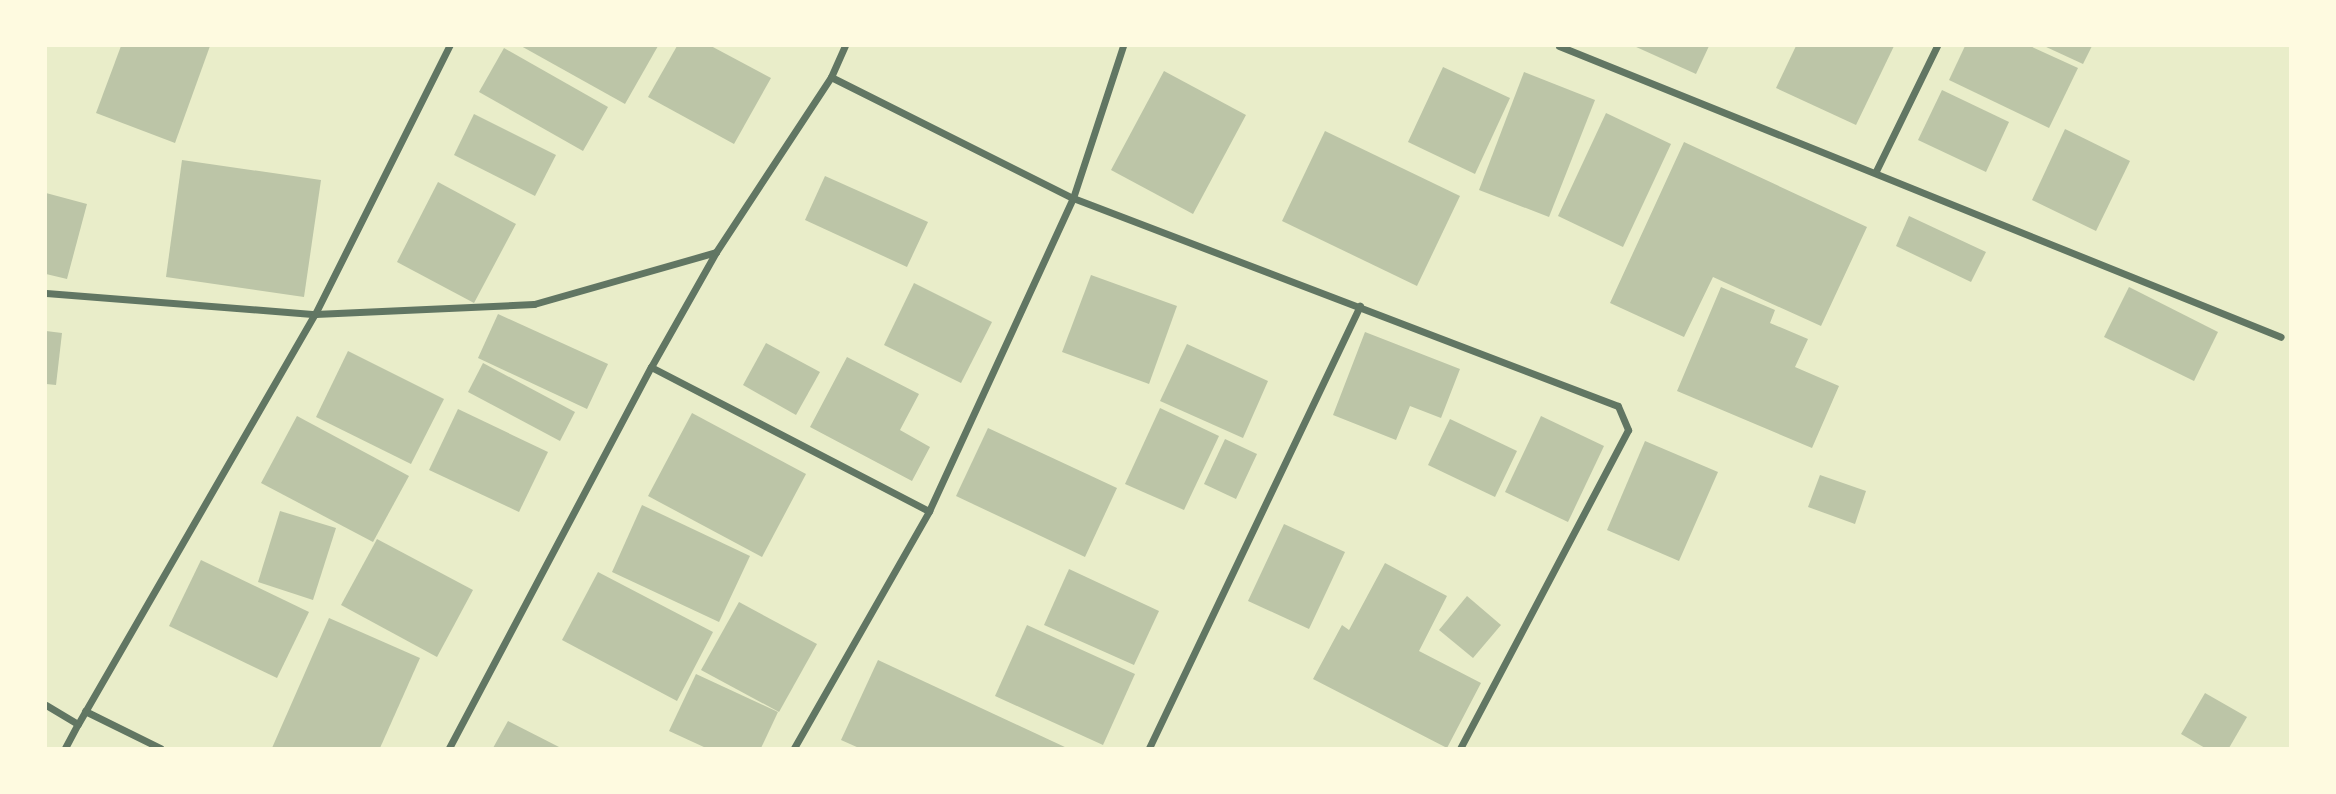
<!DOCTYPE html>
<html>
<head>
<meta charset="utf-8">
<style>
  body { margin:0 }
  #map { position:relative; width:2336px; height:794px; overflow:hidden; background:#e9edc9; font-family:Spectral,serif }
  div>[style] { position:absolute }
  .building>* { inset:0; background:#bcc5a7 }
  .minor>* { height:7px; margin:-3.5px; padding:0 3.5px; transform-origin:3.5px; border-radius:3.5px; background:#617663 }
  span { translate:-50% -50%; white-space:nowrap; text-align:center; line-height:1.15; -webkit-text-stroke:5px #fefae0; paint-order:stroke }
  .frame { position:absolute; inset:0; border:47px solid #fefae0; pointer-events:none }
</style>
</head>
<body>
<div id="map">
  <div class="building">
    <div style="clip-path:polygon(121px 46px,210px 46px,175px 143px,96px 113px)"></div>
    <div style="clip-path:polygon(521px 46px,658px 46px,625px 104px)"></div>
    <div style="clip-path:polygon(677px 46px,711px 46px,771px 78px,734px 144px,648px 97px)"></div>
    <div style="clip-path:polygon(1634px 46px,1709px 46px,1696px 74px)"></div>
    <div style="clip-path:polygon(1796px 46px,1894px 46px,1856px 125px,1776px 88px)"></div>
    <div style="clip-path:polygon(1965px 46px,2030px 46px,2078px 68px,2049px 128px,1949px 80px)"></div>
    <div style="clip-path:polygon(2044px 46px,2092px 46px,2083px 64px)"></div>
    <div style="clip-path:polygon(504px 48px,608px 107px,583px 151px,479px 92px)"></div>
    <div style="clip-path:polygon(1443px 67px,1510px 98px,1475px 174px,1408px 142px)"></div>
    <div style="clip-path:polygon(1164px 71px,1246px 115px,1193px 214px,1111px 170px)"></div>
    <div style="clip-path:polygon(1524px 72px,1595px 100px,1549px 217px,1479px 190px)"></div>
    <div style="clip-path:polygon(1942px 90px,2009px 122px,1986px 172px,1918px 140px)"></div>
    <div style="clip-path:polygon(1606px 113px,1671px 144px,1623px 247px,1558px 216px)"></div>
    <div style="clip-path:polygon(474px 114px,556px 155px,535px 196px,454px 155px)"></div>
    <div style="clip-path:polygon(2065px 129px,2130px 161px,2096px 231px,2032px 200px)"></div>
    <div style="clip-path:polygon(1325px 131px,1460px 196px,1417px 286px,1282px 221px)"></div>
    <div style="clip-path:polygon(1684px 142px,1867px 227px,1821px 326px,1713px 277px,1684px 337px,1610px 303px)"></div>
    <div style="clip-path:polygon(182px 160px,321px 180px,304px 297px,166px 277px)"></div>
    <div style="clip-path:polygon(825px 176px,928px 222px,907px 267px,805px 220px)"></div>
    <div style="clip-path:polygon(438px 182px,516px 224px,474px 303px,397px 262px)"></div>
    <div style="clip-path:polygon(46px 193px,87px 204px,67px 279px,46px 274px)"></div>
    <div style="clip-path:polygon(1909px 216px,1986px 252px,1971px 282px,1896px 246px)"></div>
    <div style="clip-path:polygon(1091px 275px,1177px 306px,1149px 384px,1062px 352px)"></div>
    <div style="clip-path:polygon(914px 283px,992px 322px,961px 383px,884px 345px)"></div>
    <div style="clip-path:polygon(1721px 287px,1775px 310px,1770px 323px,1808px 339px,1795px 367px,1839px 386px,1812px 448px,1677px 391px)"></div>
    <div style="clip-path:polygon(2129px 287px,2218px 332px,2194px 381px,2104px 337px)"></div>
    <div style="clip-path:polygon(498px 314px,608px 364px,587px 409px,478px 358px)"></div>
    <div style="clip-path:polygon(46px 331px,62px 333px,56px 385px,46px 384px)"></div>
    <div style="clip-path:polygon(1365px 332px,1460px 369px,1441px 418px,1410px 406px,1396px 440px,1333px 415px)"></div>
    <div style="clip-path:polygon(766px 343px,820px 372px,796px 415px,743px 385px)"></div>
    <div style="clip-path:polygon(1187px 344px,1268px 381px,1243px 438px,1160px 401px)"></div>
    <div style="clip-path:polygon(348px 351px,444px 399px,411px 464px,316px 417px)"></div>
    <div style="clip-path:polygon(847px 357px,919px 394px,900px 430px,930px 447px,912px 481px,810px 427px)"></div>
    <div style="clip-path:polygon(483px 363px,575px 412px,560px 441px,468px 392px)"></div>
    <div style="clip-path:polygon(1160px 408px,1219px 436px,1184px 510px,1125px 484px)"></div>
    <div style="clip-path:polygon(458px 409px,548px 452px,519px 512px,429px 470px)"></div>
    <div style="clip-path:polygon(692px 413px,806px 474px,762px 557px,648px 496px)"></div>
    <div style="clip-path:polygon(297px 416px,409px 476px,373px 542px,261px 483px)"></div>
    <div style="clip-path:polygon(1541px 416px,1604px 446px,1568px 522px,1505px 492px)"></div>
    <div style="clip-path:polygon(1450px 419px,1517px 451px,1495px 497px,1428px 465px)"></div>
    <div style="clip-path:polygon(988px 428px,1117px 488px,1085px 557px,956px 496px)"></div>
    <div style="clip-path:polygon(1225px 439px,1257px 454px,1236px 499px,1204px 484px)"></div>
    <div style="clip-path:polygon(1645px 441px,1718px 472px,1679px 561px,1607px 530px)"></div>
    <div style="clip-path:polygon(1820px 475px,1866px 491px,1855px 524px,1808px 507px)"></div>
    <div style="clip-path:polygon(642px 505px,750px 556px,719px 622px,612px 572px)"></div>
    <div style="clip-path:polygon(280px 511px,336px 528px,313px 600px,258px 582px)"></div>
    <div style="clip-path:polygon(1284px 524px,1345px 552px,1309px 629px,1248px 601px)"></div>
    <div style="clip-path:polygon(377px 539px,473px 590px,437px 657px,341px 605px)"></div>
    <div style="clip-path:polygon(201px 560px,309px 612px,277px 678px,169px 626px)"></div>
    <div style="clip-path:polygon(1385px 563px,1447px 596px,1419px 651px,1481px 683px,1447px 748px,1313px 679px,1342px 625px,1349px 630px)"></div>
    <div style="clip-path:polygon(1069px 569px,1159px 611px,1134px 665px,1044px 625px)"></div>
    <div style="clip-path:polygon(598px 572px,713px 632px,677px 701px,562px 640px)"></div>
    <div style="clip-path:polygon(1467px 596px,1501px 625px,1473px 658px,1439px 630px)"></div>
    <div style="clip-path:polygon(739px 602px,817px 644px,779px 712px,701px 670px)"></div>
    <div style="clip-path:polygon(329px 618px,420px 658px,380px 748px,272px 748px)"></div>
    <div style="clip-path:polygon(1027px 625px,1135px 674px,1103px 745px,995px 696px)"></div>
    <div style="clip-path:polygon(878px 660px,1067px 748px,859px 748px,841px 740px)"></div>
    <div style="clip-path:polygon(696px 674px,778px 712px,761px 748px,706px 748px,669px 731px)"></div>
    <div style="clip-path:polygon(2205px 693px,2247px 717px,2229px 748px,2205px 748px,2181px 734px)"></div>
    <div style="clip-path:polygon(508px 721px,561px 748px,493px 748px)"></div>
  </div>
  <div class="minor">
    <div style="left:1559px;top:46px;width:778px;rotate:21.95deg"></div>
    <div style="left:831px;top:77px;width:271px;rotate:26.6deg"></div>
    <div style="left:1073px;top:198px;width:583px;rotate:20.89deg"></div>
    <div style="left:1618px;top:406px;width:26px;rotate:67deg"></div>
    <div style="left:1628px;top:430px;width:360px;rotate:117.8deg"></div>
    <div style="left:1876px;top:171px;width:139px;rotate:-64deg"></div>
    <div style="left:46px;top:293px;width:270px;rotate:4.5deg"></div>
    <div style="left:315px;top:314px;width:219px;rotate:-2.6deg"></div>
    <div style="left:534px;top:304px;width:189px;rotate:-15.9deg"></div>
    <div style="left:651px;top:367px;width:313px;rotate:27.4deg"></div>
    <div style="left:46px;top:705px;width:37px;rotate:31deg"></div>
    <div style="left:78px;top:724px;width:474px;rotate:-60deg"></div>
    <div style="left:315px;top:314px;width:300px;rotate:-63.4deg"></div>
    <div style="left:85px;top:711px;width:84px;rotate:26.3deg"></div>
    <div style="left:65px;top:748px;width:27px;rotate:-62deg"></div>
    <div style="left:449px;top:748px;width:431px;rotate:-62.1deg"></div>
    <div style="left:651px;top:367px;width:132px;rotate:-60.5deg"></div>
    <div style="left:716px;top:252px;width:209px;rotate:-56.7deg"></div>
    <div style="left:831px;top:77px;width:34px;rotate:-66deg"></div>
    <div style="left:794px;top:748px;width:273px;rotate:-60.3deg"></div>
    <div style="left:929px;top:511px;width:345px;rotate:-65.3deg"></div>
    <div style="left:1073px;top:198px;width:160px;rotate:-71.8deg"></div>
    <div style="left:1149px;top:748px;width:490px;rotate:-64.5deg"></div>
  </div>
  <div class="frame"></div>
</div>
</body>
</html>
